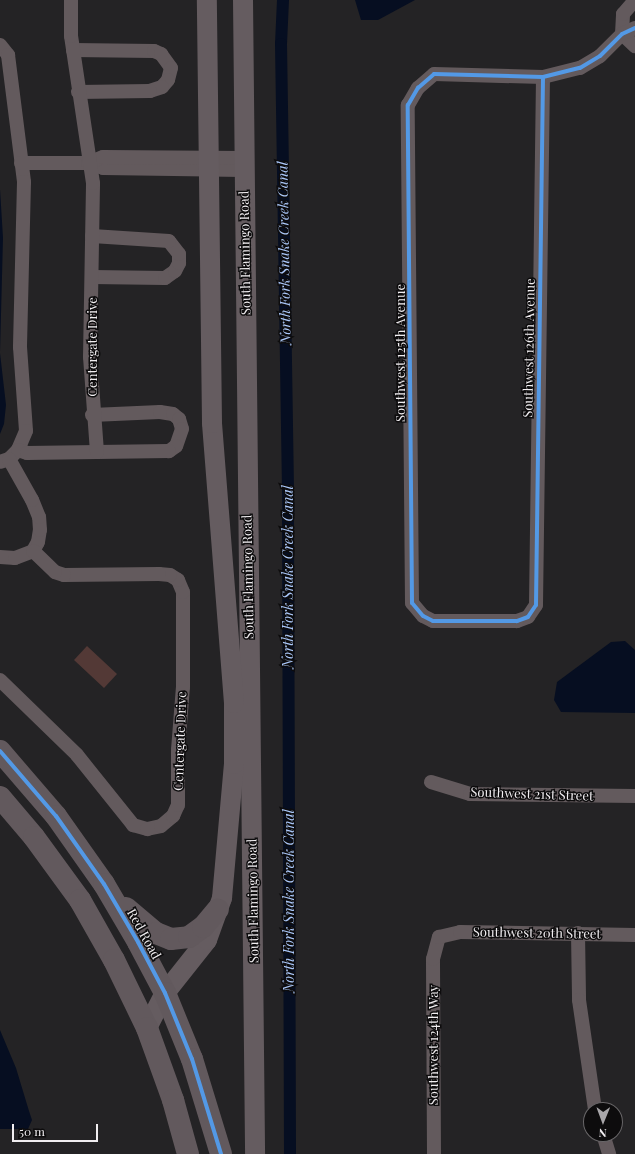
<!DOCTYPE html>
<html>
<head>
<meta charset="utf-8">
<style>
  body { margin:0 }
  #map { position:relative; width:635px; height:1154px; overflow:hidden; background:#242325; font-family:"Playfair Display",serif }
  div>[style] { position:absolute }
  .green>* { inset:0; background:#533936 }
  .water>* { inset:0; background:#060e21 }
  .canal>* { height:12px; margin:-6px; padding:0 6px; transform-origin:6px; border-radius:6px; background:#060e21 }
  .minor>* { height:14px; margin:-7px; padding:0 7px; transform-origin:7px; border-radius:7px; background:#635a5d }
  .secondary>* { height:20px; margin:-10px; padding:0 10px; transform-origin:10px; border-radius:10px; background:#655c60 }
  .trunk>* { height:22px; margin:-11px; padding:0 11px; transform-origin:11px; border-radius:11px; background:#62595d }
  .cycleway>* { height:4px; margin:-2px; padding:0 2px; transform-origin:2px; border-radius:2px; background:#5399e6 }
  span { translate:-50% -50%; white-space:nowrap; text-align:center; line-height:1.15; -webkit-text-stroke:3px #0d0c0d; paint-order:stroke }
  .street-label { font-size:13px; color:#f1eef1 }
  .water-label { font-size:14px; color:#abc8fa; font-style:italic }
  .north { position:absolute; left:583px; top:1102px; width:40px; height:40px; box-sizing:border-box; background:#0d0c0d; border:1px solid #686668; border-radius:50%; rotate:181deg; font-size:11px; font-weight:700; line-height:16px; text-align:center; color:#f1eef1 }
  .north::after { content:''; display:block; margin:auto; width:14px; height:18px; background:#a9a7aa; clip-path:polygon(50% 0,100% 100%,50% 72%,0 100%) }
  .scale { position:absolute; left:12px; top:1124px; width:86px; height:18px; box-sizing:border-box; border:2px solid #f1eef1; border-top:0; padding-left:5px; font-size:12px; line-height:14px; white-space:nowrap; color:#f1eef1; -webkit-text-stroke:3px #0d0c0d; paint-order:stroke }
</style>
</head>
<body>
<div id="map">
  <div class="green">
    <div style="clip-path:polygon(87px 646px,117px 674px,104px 688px,74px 660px)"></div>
  </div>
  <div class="water">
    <div style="clip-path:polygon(355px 0,415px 0,378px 20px,361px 20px)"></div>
    <div style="clip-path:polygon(0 189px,3px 238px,0 353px,6px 405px,4px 424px,0 434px)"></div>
    <div style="clip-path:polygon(625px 641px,635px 650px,635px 713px,561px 712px,554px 700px,557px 682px,611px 642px)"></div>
    <div style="clip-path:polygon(0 1030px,16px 1068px,29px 1111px,32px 1120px,28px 1129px,0 1129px)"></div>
  </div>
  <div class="canal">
    <div style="left:283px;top:0;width:44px;rotate:92.6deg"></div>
    <div style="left:281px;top:44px;width:470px;rotate:89.1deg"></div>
    <div style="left:288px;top:514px;width:640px;rotate:89.82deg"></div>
  </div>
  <div class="minor">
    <div style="left:622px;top:34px;width:20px;rotate:-87deg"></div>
    <div style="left:623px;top:14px;width:18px;rotate:-49deg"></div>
    <div style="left:622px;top:34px;width:18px;rotate:43deg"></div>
    <div style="left:0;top:45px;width:13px;rotate:51deg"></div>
    <div style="left:8px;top:55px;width:128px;rotate:82.8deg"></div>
    <div style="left:24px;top:182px;width:165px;rotate:91.4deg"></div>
    <div style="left:20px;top:347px;width:84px;rotate:85.9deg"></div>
    <div style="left:26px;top:431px;width:21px;rotate:113deg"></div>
    <div style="left:18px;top:450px;width:13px;rotate:135deg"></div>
    <div style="left:9px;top:459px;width:9px;rotate:162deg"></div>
    <div style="left:73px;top:50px;width:81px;rotate:0.7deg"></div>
    <div style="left:154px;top:51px;width:8px;rotate:23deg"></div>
    <div style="left:161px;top:54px;width:17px;rotate:54deg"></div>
    <div style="left:171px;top:68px;width:12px;rotate:104deg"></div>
    <div style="left:168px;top:80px;width:9px;rotate:131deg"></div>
    <div style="left:162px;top:87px;width:13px;rotate:162deg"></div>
    <div style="left:150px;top:91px;width:72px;rotate:179.2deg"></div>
    <div style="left:543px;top:77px;width:528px;rotate:90.76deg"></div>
    <div style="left:536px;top:605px;width:14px;rotate:124deg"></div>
    <div style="left:528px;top:617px;width:12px;rotate:160deg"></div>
    <div style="left:517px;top:621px;width:84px;rotate:180deg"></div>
    <div style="left:433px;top:621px;width:11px;rotate:-153deg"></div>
    <div style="left:423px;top:616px;width:17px;rotate:-130deg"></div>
    <div style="left:412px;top:603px;width:498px;rotate:-90.5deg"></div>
    <div style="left:408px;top:105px;width:20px;rotate:-60deg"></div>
    <div style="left:418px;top:88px;width:21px;rotate:-41deg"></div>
    <div style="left:434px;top:74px;width:109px;rotate:1.6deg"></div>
    <div style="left:543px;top:77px;width:38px;rotate:-14deg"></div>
    <div style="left:580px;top:68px;width:23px;rotate:-31deg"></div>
    <div style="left:600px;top:56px;width:31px;rotate:-45deg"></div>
    <div style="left:622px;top:34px;width:14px;rotate:-25deg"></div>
    <div style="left:21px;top:163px;width:67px"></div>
    <div style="left:88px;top:163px;width:16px;rotate:18deg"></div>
    <div style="left:103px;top:168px;width:140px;rotate:0.8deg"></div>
    <div style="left:88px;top:163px;width:16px;rotate:-22deg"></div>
    <div style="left:103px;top:157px;width:140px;rotate:0.4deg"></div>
    <div style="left:92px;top:277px;width:73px;rotate:0.8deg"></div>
    <div style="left:165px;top:278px;width:12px;rotate:-35deg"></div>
    <div style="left:175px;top:271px;width:9px;rotate:-63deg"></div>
    <div style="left:179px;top:263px;width:9px;rotate:-90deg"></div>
    <div style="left:179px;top:254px;width:16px;rotate:-128deg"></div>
    <div style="left:169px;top:241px;width:77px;rotate:-176.3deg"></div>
    <div style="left:92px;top:415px;width:68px;rotate:-2.5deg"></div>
    <div style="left:160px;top:412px;width:13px;rotate:9deg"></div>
    <div style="left:173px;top:414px;width:8px;rotate:40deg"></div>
    <div style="left:179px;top:419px;width:10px;rotate:73deg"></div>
    <div style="left:182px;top:429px;width:18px;rotate:109deg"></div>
    <div style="left:176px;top:446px;width:9px;rotate:144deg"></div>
    <div style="left:169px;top:451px;width:72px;rotate:179.2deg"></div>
    <div style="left:18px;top:450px;width:9px;rotate:18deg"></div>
    <div style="left:27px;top:453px;width:70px;rotate:-0.8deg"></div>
    <div style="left:97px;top:452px;width:95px;rotate:-94.2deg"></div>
    <div style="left:90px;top:357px;width:174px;rotate:-89deg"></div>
    <div style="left:93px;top:183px;width:149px;rotate:-98.5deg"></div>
    <div style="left:71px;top:36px;width:36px;rotate:-90deg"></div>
    <div style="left:0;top:557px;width:15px;rotate:4deg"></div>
    <div style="left:15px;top:558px;width:19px;rotate:-21deg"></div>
    <div style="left:33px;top:551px;width:10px;rotate:-61deg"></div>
    <div style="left:38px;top:542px;width:12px;rotate:-81deg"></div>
    <div style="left:40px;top:530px;width:13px;rotate:-94deg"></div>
    <div style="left:39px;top:517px;width:18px;rotate:-112deg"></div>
    <div style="left:32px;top:500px;width:47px;rotate:-119.3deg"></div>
    <div style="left:0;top:680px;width:107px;rotate:44.2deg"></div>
    <div style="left:77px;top:755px;width:90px;rotate:51.3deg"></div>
    <div style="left:133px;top:825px;width:15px;rotate:16deg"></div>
    <div style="left:147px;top:829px;width:14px;rotate:-12deg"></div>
    <div style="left:161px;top:826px;width:16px;rotate:-40deg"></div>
    <div style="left:173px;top:816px;width:12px;rotate:-66deg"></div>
    <div style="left:178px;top:805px;width:55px;rotate:-90deg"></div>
    <div style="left:178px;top:750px;width:63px;rotate:-85.5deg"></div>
    <div style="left:183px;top:687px;width:95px;rotate:-90deg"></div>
    <div style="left:183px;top:592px;width:13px;rotate:-113deg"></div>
    <div style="left:178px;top:580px;width:9px;rotate:-148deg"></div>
    <div style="left:170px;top:575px;width:11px;rotate:-175deg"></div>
    <div style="left:159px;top:574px;width:95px;rotate:179.4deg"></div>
    <div style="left:64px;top:575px;width:9px;rotate:-162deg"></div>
    <div style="left:55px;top:572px;width:30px;rotate:-136deg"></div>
    <div style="left:431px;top:782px;width:41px;rotate:17.1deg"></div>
    <div style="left:470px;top:794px;width:165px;rotate:0.7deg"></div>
    <div style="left:578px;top:933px;width:67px;rotate:89.1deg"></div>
    <div style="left:579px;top:1000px;width:111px;rotate:81.7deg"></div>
    <div style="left:603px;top:1134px;width:21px;rotate:73deg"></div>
    <div style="left:434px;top:1154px;width:195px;rotate:-90.3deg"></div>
    <div style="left:433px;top:959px;width:23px;rotate:-75deg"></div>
    <div style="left:439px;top:937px;width:22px;rotate:-13deg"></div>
    <div style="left:460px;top:932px;width:175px;rotate:1deg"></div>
  </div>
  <div class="secondary">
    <div style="left:243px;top:0;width:1154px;rotate:89.4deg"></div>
    <div style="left:147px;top:1028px;width:39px;rotate:-63deg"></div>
    <div style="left:165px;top:993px;width:68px;rotate:-51.6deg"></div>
    <div style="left:207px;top:940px;width:45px;rotate:-70.3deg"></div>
    <div style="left:222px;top:898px;width:135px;rotate:-84.9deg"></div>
    <div style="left:234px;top:764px;width:61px;rotate:-90deg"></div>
    <div style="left:234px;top:703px;width:281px;rotate:-94.5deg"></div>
    <div style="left:212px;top:423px;width:423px;rotate:-90.7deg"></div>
  </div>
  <div class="trunk">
    <div style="left:0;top:751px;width:86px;rotate:49.3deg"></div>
    <div style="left:56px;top:816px;width:83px;rotate:54.8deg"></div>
    <div style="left:104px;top:884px;width:67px;rotate:59.6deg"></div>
    <div style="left:138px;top:942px;width:58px;rotate:62.1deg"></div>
    <div style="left:165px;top:993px;width:71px;rotate:67.8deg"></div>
    <div style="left:192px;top:1059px;width:99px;rotate:73deg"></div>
    <div style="left:0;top:797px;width:52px;rotate:49.6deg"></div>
    <div style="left:34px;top:837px;width:78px;rotate:53.9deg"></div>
    <div style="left:80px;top:900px;width:69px;rotate:60.5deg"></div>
    <div style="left:114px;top:960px;width:76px;rotate:64.1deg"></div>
    <div style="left:147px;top:1028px;width:77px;rotate:70.1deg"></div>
    <div style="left:173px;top:1100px;width:56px;rotate:74.5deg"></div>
    <div style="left:126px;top:908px;width:39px;rotate:40deg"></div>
    <div style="left:156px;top:933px;width:16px;rotate:22deg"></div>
    <div style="left:171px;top:939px;width:18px;rotate:-6deg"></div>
    <div style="left:189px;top:937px;width:17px;rotate:-36deg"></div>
    <div style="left:203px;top:927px;width:23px;rotate:-50deg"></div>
  </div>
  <div class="cycleway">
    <div style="left:543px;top:77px;width:528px;rotate:90.76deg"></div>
    <div style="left:536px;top:605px;width:14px;rotate:124deg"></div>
    <div style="left:528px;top:617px;width:12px;rotate:160deg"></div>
    <div style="left:517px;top:621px;width:84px;rotate:180deg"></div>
    <div style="left:433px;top:621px;width:11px;rotate:-153deg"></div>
    <div style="left:423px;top:616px;width:17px;rotate:-130deg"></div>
    <div style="left:412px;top:603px;width:498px;rotate:-90.5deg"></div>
    <div style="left:408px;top:105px;width:20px;rotate:-60deg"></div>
    <div style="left:418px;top:88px;width:21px;rotate:-41deg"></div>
    <div style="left:434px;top:74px;width:109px;rotate:1.6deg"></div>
    <div style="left:543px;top:77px;width:38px;rotate:-14deg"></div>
    <div style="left:580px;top:68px;width:23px;rotate:-31deg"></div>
    <div style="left:600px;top:56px;width:31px;rotate:-45deg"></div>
    <div style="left:622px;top:34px;width:14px;rotate:-25deg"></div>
    <div style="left:0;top:751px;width:86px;rotate:49.3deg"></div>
    <div style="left:56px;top:816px;width:83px;rotate:54.8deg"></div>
    <div style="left:104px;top:884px;width:67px;rotate:59.6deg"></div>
    <div style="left:138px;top:942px;width:58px;rotate:62.1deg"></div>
    <div style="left:165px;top:993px;width:71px;rotate:67.8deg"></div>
    <div style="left:192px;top:1059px;width:99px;rotate:73deg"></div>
  </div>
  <div class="street-label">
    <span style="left:245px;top:253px;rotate:-91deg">South Flamingo Road</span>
    <span style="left:92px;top:347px;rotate:-90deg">Centergate Drive</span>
    <span style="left:529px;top:348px;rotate:-89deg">Southwest 126th Avenue</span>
    <span style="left:400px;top:353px;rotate:-90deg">Southwest 125th Avenue</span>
    <span style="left:248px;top:577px;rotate:-91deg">South Flamingo Road</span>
    <span style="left:180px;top:741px;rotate:-88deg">Centergate Drive</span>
    <span style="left:532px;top:794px;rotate:2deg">Southwest 21st Street</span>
    <span style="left:253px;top:901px;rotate:-91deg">South Flamingo Road</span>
    <span style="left:537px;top:933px;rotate:1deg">Southwest 20th Street</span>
    <span style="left:144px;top:934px;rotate:61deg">Red Road</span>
    <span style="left:433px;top:1045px;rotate:-90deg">Southwest 124th Way</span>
  </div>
  <div class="water-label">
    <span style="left:284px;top:253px;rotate:-91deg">North Fork Snake Creek Canal</span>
    <span style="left:288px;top:577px;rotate:-90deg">North Fork Snake Creek Canal</span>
    <span style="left:289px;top:901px;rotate:-90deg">North Fork Snake Creek Canal</span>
  </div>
  <div class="north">N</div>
  <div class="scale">50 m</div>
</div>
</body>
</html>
